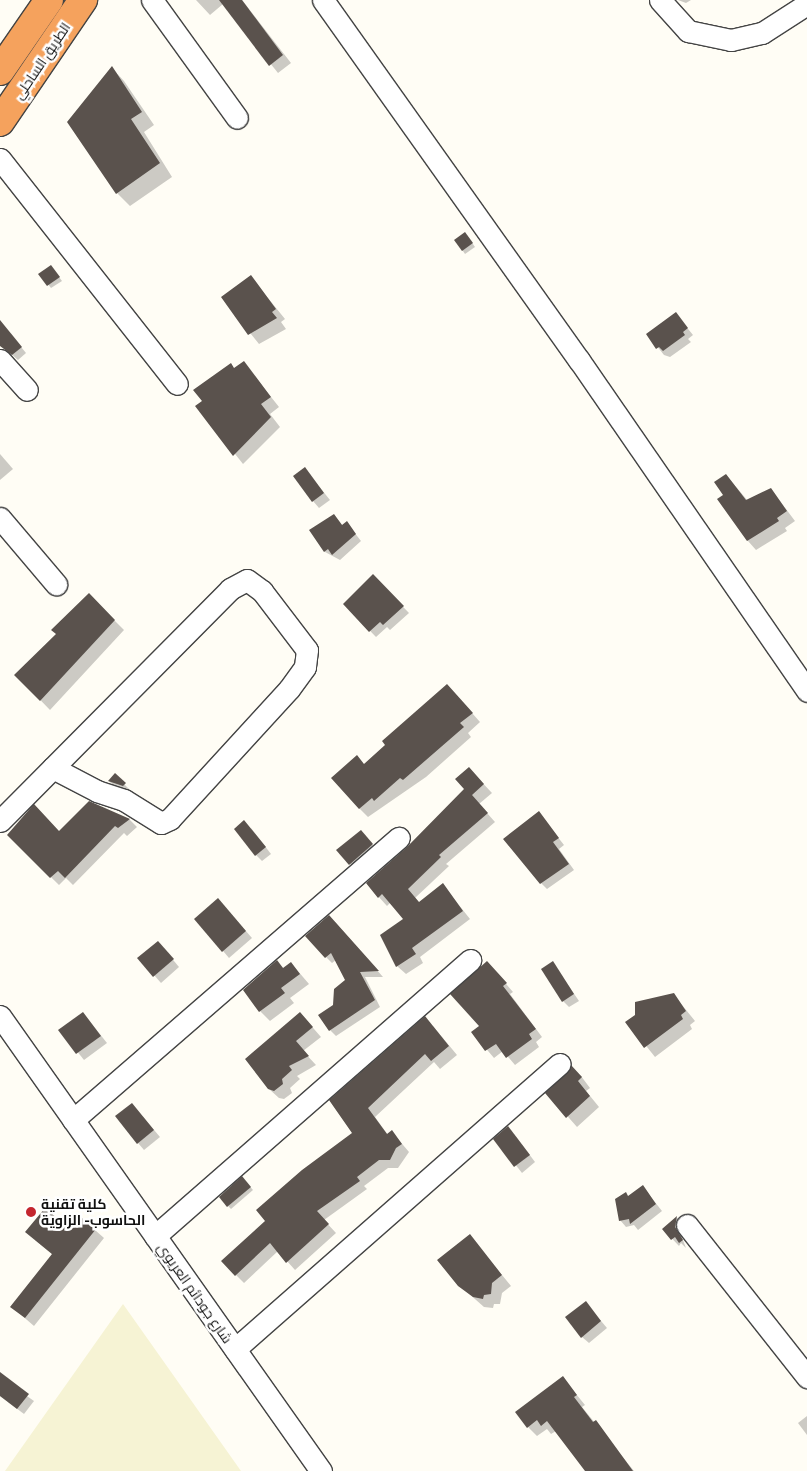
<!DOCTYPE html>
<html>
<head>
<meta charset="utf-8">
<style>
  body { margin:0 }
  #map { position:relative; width:807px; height:1471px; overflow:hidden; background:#fffdf5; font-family:Georgia,Cairo,serif }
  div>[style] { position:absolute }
  .farmland>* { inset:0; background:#f6f3d4 }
  .shadow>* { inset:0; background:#0003 }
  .building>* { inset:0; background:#5a524d }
  .roads { filter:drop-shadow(1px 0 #444) drop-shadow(-1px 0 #444) drop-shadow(0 1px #444) drop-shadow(0 -1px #444) }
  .minor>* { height:21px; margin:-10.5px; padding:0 10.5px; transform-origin:10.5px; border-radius:10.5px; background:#fff }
  .highway>* { height:28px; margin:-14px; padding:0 14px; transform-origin:14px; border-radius:14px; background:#f5a25d }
  .dots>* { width:14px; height:14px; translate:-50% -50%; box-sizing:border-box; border:2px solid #fff; border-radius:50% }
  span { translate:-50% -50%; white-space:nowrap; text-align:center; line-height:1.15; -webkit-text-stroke:5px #fff; paint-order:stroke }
  .street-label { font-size:14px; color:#111 }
  .poi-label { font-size:14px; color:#111; font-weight:700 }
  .left { translate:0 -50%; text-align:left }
</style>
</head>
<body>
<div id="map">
  <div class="farmland">
    <div style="clip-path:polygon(123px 1304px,241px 1471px,5px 1471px)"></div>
  </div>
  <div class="shadow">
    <div style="clip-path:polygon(196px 0,242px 0,291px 63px,278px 73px,223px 4px,210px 15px)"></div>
    <div style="clip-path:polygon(678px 0,691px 0,686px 3px)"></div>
    <div style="clip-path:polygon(112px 68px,124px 81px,154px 125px,144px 132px,172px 177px,130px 206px,117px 193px)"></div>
    <div style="clip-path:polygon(468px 237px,475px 247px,465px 254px,456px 241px)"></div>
    <div style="clip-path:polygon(53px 269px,62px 281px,51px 288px,40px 274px)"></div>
    <div style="clip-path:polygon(251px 277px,285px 319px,281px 322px,286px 329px,259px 344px,222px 298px)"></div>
    <div style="clip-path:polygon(676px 314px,693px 335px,688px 339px,691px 342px,670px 357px,664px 355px,648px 335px)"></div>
    <div style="clip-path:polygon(0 321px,26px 353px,18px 360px,0 344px)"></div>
    <div style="clip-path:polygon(244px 363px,279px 407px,270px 414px,280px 427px,243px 464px,197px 406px)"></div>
    <div style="clip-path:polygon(0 454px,13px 469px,0 480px)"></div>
    <div style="clip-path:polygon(305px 469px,330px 500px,319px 508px,313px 501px)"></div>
    <div style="clip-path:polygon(726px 475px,748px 501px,771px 489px,795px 521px,785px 528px,787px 531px,756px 550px,748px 541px,724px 495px)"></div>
    <div style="clip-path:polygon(334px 515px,343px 526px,347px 523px,361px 541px,340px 560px,325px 552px,311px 531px)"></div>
    <div style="clip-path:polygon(373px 576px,409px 613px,390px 630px,387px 627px,376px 637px,344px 604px)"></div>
    <div style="clip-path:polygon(89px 595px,124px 630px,50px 710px,16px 675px,57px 635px)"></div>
    <div style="clip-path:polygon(456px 695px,480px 722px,468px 733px,471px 737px,426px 777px,368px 817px,359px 808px,365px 765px)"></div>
    <div style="clip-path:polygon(115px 775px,131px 791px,130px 792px,116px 788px,109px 781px)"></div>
    <div style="clip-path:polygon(477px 777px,492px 793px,479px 804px,495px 822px,446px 864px,449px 866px,415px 898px,419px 903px,443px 885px,470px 919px,420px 957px,423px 963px,406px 974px,397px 966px,405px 919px,391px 902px,387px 906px,367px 884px,408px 848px)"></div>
    <div style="clip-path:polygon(89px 802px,130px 820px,137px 827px,127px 836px,124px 833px,73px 885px,66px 878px,59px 885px,8px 835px,59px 832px)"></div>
    <div style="clip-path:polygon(539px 813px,564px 845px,559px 849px,574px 870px,547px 889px,541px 883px)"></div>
    <div style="clip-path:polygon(251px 828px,271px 854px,262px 861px,256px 855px)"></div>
    <div style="clip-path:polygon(363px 834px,375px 848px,353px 867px,338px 850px)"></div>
    <div style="clip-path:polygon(224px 906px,252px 938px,229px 958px,196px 919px)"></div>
    <div style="clip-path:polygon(335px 922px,383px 977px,365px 977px,380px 1007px,336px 1036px,330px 1030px,335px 1005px,346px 981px,336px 960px,332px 963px,326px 957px)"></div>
    <div style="clip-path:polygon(164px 949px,179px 967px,161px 983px,139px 958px)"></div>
    <div style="clip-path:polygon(277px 962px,284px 969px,291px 963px,309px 984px,290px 998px,294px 1003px,270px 1021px,260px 1011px)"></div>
    <div style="clip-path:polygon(553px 963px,579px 1001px,569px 1007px,563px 1001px)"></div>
    <div style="clip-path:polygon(494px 970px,513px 992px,510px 994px,542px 1037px,536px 1042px,539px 1047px,515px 1065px,503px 1051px,494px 1058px,472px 1032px,481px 1026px)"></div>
    <div style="clip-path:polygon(674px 995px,695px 1021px,690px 1025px,692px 1029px,655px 1057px,627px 1022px)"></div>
    <div style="clip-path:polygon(83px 1013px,107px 1043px,84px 1060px,60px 1030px)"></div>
    <div style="clip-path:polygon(300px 1013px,321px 1037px,303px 1051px,316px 1065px,297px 1076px,300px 1079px,290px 1088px,292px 1093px,284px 1099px,279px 1098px,269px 1089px)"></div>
    <div style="clip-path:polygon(433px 1026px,457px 1055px,440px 1069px,434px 1062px,375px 1117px,388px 1135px,392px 1132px,409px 1152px,398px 1168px,388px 1168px,364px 1186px,367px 1189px,324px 1220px,336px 1233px,295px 1270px,278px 1251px,244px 1283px,236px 1275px,267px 1221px,353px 1134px,330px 1101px)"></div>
    <div style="clip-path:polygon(568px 1074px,581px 1076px,590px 1088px,586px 1091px,599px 1107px,577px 1127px,547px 1093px)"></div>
    <div style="clip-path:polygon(132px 1104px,160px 1137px,144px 1150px,138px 1143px)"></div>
    <div style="clip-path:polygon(514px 1134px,535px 1162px,522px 1173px,495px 1139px)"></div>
    <div style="clip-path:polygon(245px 1181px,253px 1190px,231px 1209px,228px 1206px)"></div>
    <div style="clip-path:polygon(643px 1187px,662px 1211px,638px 1230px,634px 1225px,626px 1227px,620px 1220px,629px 1197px)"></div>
    <div style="clip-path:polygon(677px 1218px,683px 1224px,681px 1235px,686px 1248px,681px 1243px,679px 1246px,663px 1229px)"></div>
    <div style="clip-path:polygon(95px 1230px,104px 1238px,34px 1326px,12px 1307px,53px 1255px,35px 1240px)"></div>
    <div style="clip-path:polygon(470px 1236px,511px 1286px,502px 1293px,500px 1304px,494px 1304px,493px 1308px,484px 1307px,459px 1285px)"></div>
    <div style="clip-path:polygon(585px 1302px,607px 1328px,589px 1343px,582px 1337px)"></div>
    <div style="clip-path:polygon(0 1377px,34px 1401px,24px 1414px,0 1396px)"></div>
    <div style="clip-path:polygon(563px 1378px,585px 1405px,582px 1407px,634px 1471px,588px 1471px,556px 1431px,551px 1434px,547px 1429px,537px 1436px,528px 1427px,517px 1412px)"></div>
    <div style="clip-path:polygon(807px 1416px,807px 1435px,798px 1423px)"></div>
  </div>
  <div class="building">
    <div style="clip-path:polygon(219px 0,242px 0,283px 55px,269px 66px)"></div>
    <div style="clip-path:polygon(112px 66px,142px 112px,131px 119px,160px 163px,116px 194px,67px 122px)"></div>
    <div style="clip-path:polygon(465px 232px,473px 243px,462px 251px,454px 240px)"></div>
    <div style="clip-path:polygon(51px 265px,60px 277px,47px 286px,38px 274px)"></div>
    <div style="clip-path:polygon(251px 275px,276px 309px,272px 312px,277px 318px,248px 335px,221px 297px)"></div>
    <div style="clip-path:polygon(676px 312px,688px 328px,683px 332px,685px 335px,663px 351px,659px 347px,656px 349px,646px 334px)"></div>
    <div style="clip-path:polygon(0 320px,22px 347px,12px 355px,0 346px)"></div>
    <div style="clip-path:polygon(244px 361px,271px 397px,261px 404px,271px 417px,233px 456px,195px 406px,202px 401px,193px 390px,231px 363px,234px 368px)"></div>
    <div style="clip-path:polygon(305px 467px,324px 493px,312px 502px,293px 476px)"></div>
    <div style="clip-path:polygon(726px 474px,746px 500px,771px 488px,787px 511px,777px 518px,779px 521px,747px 541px,717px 499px,723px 495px,714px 482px)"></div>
    <div style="clip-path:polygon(334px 514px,342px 525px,347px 521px,356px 534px,332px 555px,328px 549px,324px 552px,309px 530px)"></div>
    <div style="clip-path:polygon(373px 574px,404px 606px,383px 625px,380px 622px,369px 632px,343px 604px)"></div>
    <div style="clip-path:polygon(89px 593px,115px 620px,40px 701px,14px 675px,56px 634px,51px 630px)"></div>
    <div style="clip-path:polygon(447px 684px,473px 713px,460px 723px,464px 727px,403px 780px,400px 778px,374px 801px,372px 798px,359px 809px,331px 778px,357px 755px,364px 764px,385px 745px,382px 741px)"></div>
    <div style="clip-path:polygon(469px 767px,484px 784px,472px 795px,488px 813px,439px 855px,441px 857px,408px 889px,419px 902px,443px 883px,463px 911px,412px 948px,416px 954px,396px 967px,380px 935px,403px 919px,382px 894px,378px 898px,366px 883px,407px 847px,464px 789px,455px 779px)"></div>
    <div style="clip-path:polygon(115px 773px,126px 783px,123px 786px,108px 781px)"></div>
    <div style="clip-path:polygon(89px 801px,130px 819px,118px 828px,115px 826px,65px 878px,58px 871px,50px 878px,7px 835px,34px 804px,59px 831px)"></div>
    <div style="clip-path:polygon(539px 811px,559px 838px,553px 842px,569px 864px,540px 884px,503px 839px)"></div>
    <div style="clip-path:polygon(244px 820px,266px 847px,255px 856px,234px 829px)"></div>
    <div style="clip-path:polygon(361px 830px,373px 844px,349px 865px,336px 850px)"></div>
    <div style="clip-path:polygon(218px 898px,246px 931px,222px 952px,194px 919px)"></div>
    <div style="clip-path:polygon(329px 915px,379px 971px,360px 972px,375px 1000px,329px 1031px,318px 1015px,333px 1005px,334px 989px,345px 980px,331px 953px,325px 958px,305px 936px)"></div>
    <div style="clip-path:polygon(158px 941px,174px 959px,153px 977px,137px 958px)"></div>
    <div style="clip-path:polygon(277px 960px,283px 968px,291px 962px,300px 974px,281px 988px,285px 993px,259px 1012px,243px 990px)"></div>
    <div style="clip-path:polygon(487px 961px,507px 983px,503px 986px,536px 1029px,529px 1034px,532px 1039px,506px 1058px,496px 1044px,485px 1051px,471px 1032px,479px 1026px,450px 994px)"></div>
    <div style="clip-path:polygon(553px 961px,574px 994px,562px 1002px,541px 969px)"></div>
    <div style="clip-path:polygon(674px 993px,686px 1011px,681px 1015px,683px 1019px,644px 1048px,625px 1022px,635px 1015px,635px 1002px)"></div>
    <div style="clip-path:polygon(83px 1012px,101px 1036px,76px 1054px,58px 1030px)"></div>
    <div style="clip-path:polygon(300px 1012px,313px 1027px,296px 1041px,309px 1056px,289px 1066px,292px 1070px,282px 1079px,283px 1084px,274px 1091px,268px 1089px,245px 1059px)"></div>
    <div style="clip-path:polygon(425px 1016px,449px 1046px,431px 1061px,425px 1054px,368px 1108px,387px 1134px,392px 1130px,402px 1144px,396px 1148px,390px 1160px,379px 1160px,357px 1177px,360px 1181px,317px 1211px,329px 1224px,286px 1263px,270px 1243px,235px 1276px,221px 1261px,265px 1221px,256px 1210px,302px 1170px,352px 1133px,329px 1100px)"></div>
    <div style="clip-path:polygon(571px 1065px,582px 1077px,578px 1081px,590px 1096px,566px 1118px,545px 1093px,567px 1073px)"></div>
    <div style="clip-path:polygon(132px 1103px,154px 1130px,137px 1144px,115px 1116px)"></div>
    <div style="clip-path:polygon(508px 1126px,530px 1155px,514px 1167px,493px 1139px)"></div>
    <div style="clip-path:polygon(242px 1176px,251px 1187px,227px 1207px,219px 1197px)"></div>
    <div style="clip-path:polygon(643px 1185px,656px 1204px,630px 1224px,629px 1219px,619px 1221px,615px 1199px,626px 1192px,628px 1196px)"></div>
    <div style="clip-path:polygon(45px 1208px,71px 1230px,81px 1217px,96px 1229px,25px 1318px,10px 1307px,52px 1254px,25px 1232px)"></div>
    <div style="clip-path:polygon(677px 1216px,675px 1227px,683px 1240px,679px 1243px,675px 1237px,671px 1240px,662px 1229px)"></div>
    <div style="clip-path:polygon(470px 1234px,502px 1275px,492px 1283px,491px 1294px,484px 1295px,483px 1299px,473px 1297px,458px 1286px,437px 1260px)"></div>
    <div style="clip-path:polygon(586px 1301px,601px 1321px,581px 1338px,565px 1317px)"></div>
    <div style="clip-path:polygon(0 1372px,29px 1394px,17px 1409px,0 1396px)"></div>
    <div style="clip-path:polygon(563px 1376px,577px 1395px,574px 1397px,593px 1422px,596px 1420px,633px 1471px,585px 1471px,547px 1421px,541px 1426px,537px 1420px,527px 1428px,515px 1412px)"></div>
  </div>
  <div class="roads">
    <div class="minor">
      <div style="left:152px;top:0;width:145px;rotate:54.2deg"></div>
      <div style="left:323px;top:0;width:442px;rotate:54.6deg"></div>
      <div style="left:579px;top:360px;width:402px;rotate:55.4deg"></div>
      <div style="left:660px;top:0;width:42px;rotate:47.9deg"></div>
      <div style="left:688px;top:31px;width:44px;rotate:11.8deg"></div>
      <div style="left:731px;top:40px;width:32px;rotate:-13deg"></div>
      <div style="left:762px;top:33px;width:54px;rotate:-32.8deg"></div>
      <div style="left:0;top:159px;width:286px;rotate:51.8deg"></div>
      <div style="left:0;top:360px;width:40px;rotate:48deg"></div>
      <div style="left:0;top:518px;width:87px;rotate:49.7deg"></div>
      <div style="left:0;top:821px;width:327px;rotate:-45.2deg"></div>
      <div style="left:230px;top:589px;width:19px;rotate:-28deg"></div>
      <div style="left:247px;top:580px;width:19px;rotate:36deg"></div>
      <div style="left:262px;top:591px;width:74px;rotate:52.7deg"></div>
      <div style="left:307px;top:650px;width:17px;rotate:97deg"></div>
      <div style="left:305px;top:667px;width:27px;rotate:126deg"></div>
      <div style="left:289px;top:689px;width:176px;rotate:132.5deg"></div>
      <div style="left:170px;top:819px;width:10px;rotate:156deg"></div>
      <div style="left:161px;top:823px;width:44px;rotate:-148.1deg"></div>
      <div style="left:124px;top:800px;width:28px;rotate:-162deg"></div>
      <div style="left:97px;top:791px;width:50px;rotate:-152.4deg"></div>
      <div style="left:0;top:1016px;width:557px;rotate:54.8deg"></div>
      <div style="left:73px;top:1120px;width:431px;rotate:-40.9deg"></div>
      <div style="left:687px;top:1225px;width:194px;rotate:51.7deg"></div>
      <div style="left:155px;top:1236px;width:419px;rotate:-41.2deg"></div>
      <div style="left:235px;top:1349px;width:432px;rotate:-41.3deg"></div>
    </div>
    <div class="highway">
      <div style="left:0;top:71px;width:86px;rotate:-55.4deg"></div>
      <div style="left:0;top:122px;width:148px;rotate:-55.8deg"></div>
    </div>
  </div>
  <div class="dots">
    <div style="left:31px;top:1212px;background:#c4262e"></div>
  </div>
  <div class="street-label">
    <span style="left:42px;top:61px;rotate:-56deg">الطريق الساحلي</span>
    <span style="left:195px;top:1293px;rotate:55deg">شارع جودائم العريوي</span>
  </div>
  <div class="poi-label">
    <span class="left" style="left:41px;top:1212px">كلية تقنية<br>الحاسوب- الزاوية</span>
  </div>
</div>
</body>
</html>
